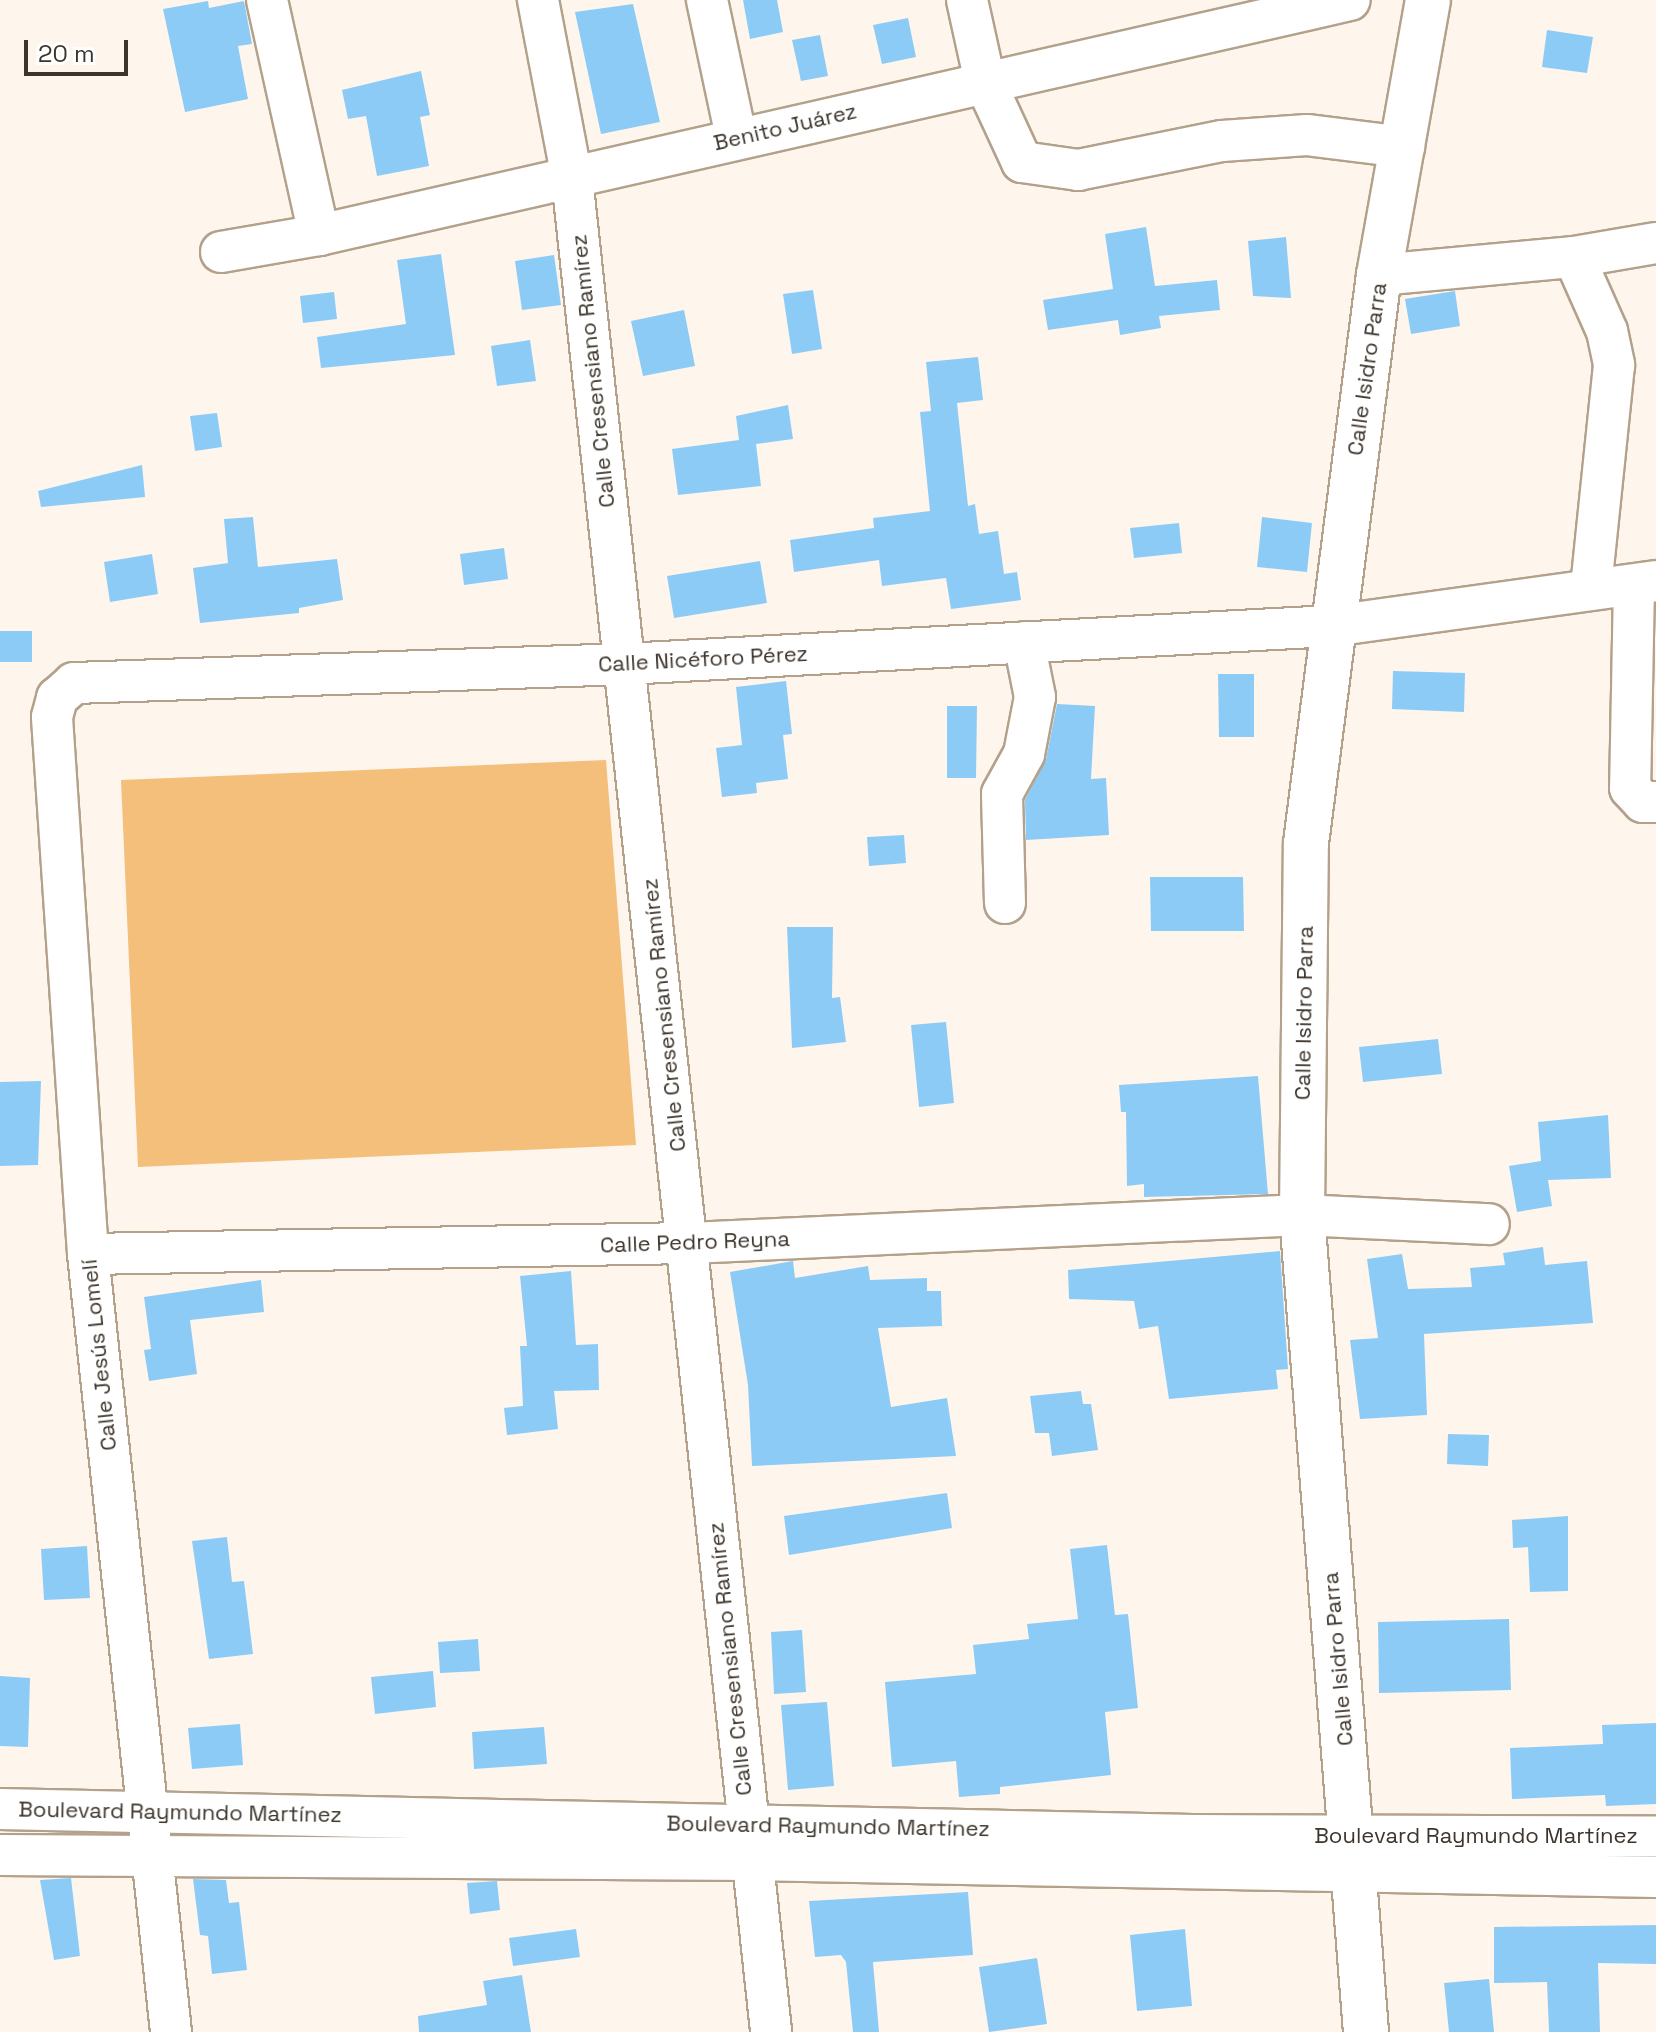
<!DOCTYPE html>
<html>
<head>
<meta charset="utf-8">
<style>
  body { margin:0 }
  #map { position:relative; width:1656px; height:2032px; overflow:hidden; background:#fef6ed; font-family:"Space Grotesk",sans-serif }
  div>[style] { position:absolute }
  .green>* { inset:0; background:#f4bf7b }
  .building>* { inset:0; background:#8dcbf7 }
  .roads { filter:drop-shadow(2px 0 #b3a18b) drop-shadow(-2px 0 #b3a18b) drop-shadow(0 2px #b3a18b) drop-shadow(0 -2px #b3a18b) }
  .street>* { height:40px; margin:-20px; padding:0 20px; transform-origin:20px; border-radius:20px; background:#fff }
  .secondary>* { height:44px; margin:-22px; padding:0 22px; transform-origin:22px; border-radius:22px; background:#fff }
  span { translate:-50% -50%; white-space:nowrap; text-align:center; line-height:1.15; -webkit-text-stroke:7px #fff; paint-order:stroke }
  .street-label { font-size:22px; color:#3d352c }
  .scale { position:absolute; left:24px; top:40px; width:104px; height:36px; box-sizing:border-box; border:4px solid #3d352c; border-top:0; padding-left:10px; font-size:24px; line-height:28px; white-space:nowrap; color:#3d352c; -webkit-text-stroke:6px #fff; paint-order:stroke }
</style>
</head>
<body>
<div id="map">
  <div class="green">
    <div style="clip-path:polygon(606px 760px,636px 1145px,138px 1167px,121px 780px)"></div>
  </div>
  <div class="building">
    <div style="clip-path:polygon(743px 0,777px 0,783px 32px,750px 39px)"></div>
    <div style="clip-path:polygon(208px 1px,209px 8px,244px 1px,252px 44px,238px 46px,248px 99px,185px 112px,163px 9px)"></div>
    <div style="clip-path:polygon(633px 4px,660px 122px,601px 134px,575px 12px)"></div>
    <div style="clip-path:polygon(908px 18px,916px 57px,882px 64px,873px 25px)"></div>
    <div style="clip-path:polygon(1547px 30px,1593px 37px,1587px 73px,1542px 67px)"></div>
    <div style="clip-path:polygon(820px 35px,828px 76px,801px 81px,792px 40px)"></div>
    <div style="clip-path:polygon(421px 71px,430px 115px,420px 117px,429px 166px,377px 176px,366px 116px,348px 119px,342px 90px)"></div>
    <div style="clip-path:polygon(1146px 227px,1155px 286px,1217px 280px,1220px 310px,1159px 316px,1161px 328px,1120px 335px,1118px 320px,1048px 330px,1043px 300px,1113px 289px,1105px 234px)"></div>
    <div style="clip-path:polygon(1286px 237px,1291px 298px,1253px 296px,1248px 241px)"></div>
    <div style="clip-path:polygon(441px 254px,455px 355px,321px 368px,317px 337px,406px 324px,397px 260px)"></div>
    <div style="clip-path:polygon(554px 255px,561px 305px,522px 310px,515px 261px)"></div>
    <div style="clip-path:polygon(813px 290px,822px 349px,792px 354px,783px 294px)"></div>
    <div style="clip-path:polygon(1455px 291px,1460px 326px,1411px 334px,1405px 299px)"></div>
    <div style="clip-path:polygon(334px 292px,337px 319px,303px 323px,300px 296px)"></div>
    <div style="clip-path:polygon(684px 310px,695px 366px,643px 376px,631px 321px)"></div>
    <div style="clip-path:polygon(530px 340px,536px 381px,497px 386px,491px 346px)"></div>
    <div style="clip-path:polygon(978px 357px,983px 400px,957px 403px,968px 506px,975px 504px,979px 534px,998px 531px,1004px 574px,1017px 572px,1021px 600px,951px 609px,946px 578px,882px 586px,879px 560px,794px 572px,790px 540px,874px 528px,873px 518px,930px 511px,920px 412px,931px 411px,926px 362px)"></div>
    <div style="clip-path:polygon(788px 405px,793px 439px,756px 444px,761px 486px,678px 495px,672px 449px,739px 440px,736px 416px)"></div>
    <div style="clip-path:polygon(217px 413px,222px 447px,195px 451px,190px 416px)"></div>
    <div style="clip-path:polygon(142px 465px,145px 497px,41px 507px,38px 491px)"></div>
    <div style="clip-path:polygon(253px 517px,258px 567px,337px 559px,343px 600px,299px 608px,299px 613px,200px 623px,193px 568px,228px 563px,224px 519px)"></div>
    <div style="clip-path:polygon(1262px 517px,1312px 523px,1307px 572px,1257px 567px)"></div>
    <div style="clip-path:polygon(1179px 523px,1182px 553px,1134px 558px,1130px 528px)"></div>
    <div style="clip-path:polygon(504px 548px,508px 579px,464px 585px,460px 554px)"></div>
    <div style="clip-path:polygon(152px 554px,158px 594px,110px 602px,104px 562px)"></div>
    <div style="clip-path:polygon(760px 561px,767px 603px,674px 618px,667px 576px)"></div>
    <div style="clip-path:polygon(0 631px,32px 631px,32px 662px,0 662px)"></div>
    <div style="clip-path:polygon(1393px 671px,1465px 673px,1464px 712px,1392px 709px)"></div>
    <div style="clip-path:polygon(1218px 674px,1254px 674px,1254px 737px,1219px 737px)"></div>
    <div style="clip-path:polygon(786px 681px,792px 734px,783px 735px,788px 779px,756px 783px,757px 793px,722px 797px,716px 748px,742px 745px,736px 687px)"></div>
    <div style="clip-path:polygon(1057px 704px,1095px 706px,1091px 779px,1106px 778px,1109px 835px,1026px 840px,1025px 800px,1046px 759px)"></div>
    <div style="clip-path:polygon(947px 706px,977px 706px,976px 778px,947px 778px)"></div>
    <div style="clip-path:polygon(904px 835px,906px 863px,869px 866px,867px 837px)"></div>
    <div style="clip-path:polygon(1150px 877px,1243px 877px,1244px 931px,1151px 931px)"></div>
    <div style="clip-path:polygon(787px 927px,833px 927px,832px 998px,840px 997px,846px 1042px,792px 1048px)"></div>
    <div style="clip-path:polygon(946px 1022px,954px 1103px,919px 1107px,911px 1025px)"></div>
    <div style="clip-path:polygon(1438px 1039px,1442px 1074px,1363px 1082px,1359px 1047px)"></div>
    <div style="clip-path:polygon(1258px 1076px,1268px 1194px,1144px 1197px,1144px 1184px,1127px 1186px,1126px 1112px,1121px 1112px,1119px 1085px)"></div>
    <div style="clip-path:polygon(41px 1081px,38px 1165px,0 1166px,0 1082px)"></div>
    <div style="clip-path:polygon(1608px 1115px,1611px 1178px,1548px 1180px,1552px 1206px,1517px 1212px,1509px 1166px,1541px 1161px,1538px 1122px)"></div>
    <div style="clip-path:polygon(1543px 1247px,1545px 1265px,1587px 1261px,1593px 1323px,1424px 1334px,1427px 1415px,1360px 1419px,1350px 1340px,1378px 1338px,1367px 1259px,1402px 1254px,1408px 1289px,1472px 1287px,1470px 1268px,1505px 1265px,1503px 1253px)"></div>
    <div style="clip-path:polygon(1280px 1251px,1288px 1369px,1276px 1370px,1278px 1389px,1169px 1399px,1158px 1326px,1139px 1329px,1134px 1301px,1069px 1299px,1068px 1270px)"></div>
    <div style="clip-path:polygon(793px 1261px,795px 1278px,868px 1266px,870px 1280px,927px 1278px,927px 1291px,941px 1291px,942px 1326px,878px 1328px,891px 1407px,947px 1398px,956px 1456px,752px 1466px,748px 1385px,730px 1272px)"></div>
    <div style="clip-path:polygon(571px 1271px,576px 1345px,598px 1344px,599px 1390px,554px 1391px,558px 1429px,507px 1435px,504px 1408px,523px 1406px,520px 1346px,527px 1346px,520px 1276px)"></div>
    <div style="clip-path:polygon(261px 1280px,264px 1312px,190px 1320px,197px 1374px,149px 1381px,144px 1350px,151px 1349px,144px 1297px)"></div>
    <div style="clip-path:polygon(1081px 1391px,1083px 1404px,1091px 1404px,1098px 1450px,1052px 1456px,1049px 1433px,1035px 1433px,1030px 1396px)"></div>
    <div style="clip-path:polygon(1448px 1434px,1489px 1435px,1488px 1466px,1447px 1464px)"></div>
    <div style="clip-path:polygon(947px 1493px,952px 1528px,789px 1555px,784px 1516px)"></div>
    <div style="clip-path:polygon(1568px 1516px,1568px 1591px,1530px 1592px,1528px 1547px,1513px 1548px,1512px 1520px)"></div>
    <div style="clip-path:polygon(227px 1537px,232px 1582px,244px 1581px,253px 1654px,209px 1659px,192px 1541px)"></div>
    <div style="clip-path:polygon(1107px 1545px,1115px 1615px,1128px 1614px,1138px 1708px,1105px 1712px,1111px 1775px,1000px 1787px,1000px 1794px,959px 1797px,956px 1761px,892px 1767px,885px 1682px,976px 1674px,973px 1645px,1029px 1639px,1027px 1624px,1078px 1619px,1070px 1549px)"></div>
    <div style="clip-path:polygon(87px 1546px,90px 1598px,44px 1600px,41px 1549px)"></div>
    <div style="clip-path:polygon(1509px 1619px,1511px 1690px,1379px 1693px,1378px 1622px)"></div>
    <div style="clip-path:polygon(802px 1630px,806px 1692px,774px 1694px,771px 1632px)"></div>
    <div style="clip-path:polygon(478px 1639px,480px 1671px,440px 1673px,438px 1642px)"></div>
    <div style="clip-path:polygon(433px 1671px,436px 1707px,375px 1714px,371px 1677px)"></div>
    <div style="clip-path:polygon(0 1676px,30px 1678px,28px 1747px,0 1746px)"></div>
    <div style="clip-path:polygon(827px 1702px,834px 1786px,788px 1790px,781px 1705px)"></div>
    <div style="clip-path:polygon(1656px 1723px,1656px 1804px,1606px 1806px,1605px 1795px,1512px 1799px,1510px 1748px,1603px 1744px,1602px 1725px)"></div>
    <div style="clip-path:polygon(240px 1724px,243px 1765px,192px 1769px,188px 1728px)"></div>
    <div style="clip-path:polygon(544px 1727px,547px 1764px,474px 1769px,472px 1732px)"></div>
    <div style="clip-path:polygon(71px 1878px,80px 1956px,54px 1960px,40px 1880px)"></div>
    <div style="clip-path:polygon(193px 1879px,226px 1880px,229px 1903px,239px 1902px,247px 1970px,212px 1974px,208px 1936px,200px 1935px)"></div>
    <div style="clip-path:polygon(497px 1881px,500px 1910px,470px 1914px,467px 1883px)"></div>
    <div style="clip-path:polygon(968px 1892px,973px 1955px,873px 1962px,879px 2032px,853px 2032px,846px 1962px,841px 1955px,815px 1957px,809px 1901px)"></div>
    <div style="clip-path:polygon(1656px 1925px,1656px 1964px,1598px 1963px,1600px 2032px,1549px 2032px,1547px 1982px,1494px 1983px,1494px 1927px)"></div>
    <div style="clip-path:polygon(576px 1929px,580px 1957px,513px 1966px,509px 1938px)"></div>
    <div style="clip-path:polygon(1185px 1929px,1192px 2006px,1137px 2011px,1130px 1935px)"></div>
    <div style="clip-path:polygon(1037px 1958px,1047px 2024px,989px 2032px,979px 1967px)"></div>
    <div style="clip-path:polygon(522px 1975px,531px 2032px,419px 2032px,418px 2016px,487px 2005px,483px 1981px)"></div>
    <div style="clip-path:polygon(1489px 1979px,1494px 2032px,1449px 2032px,1444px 1983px)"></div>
  </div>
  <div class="roads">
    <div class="street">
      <div style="left:267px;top:0;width:241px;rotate:77.5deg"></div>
      <div style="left:538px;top:0;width:181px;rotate:79.2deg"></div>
      <div style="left:572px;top:178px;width:1865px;rotate:83.87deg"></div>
      <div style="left:707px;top:0;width:140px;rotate:78deg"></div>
      <div style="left:967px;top:0;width:84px;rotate:77.6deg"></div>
      <div style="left:985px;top:82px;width:88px;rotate:65.2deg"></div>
      <div style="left:1022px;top:162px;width:57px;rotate:8.1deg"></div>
      <div style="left:1078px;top:170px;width:147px;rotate:-11.4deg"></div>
      <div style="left:1222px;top:141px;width:85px;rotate:-4deg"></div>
      <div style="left:1307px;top:135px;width:98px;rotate:7.1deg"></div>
      <div style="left:221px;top:252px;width:99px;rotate:-9.8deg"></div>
      <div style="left:319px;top:235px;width:1057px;rotate:-12.84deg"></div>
      <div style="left:1574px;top:257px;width:81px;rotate:66deg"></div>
      <div style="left:1607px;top:331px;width:35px;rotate:78deg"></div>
      <div style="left:1614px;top:365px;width:224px;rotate:95.9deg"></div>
      <div style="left:1379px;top:275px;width:196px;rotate:-5.3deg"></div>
      <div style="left:1574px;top:257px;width:83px;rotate:-9.7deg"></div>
      <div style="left:1634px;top:585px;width:203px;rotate:91.1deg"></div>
      <div style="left:1630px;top:788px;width:19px;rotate:47deg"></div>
      <div style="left:1643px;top:802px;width:13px"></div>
      <div style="left:1005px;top:903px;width:109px;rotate:-91.6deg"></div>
      <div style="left:1002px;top:794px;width:46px;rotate:-61.2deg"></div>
      <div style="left:1024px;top:754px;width:58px;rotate:-79.1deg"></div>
      <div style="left:1035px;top:697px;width:56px;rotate:-101.3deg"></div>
      <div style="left:88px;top:1254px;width:602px;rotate:-1.05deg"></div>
      <div style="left:690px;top:1243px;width:613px;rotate:-2.62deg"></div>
      <div style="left:1302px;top:1215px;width:187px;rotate:2.8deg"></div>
      <div style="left:0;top:1809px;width:1193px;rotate:1.25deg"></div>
      <div style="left:1193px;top:1835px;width:463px;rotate:0.2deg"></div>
      <div style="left:0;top:1855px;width:750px;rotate:0.38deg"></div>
      <div style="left:750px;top:1860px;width:906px;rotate:1.07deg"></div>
      <div style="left:171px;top:2032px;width:782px;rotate:-96.09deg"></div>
      <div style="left:88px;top:1254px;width:538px;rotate:-93.84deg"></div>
      <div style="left:52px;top:717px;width:20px;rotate:-75deg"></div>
      <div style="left:57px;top:698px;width:23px;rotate:-41deg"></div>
      <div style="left:74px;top:683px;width:551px;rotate:-1.97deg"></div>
      <div style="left:625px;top:664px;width:708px;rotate:-3.08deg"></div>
      <div style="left:1332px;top:626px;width:327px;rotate:-7.9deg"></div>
    </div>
    <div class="secondary">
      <div style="left:1366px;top:2032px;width:820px;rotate:-94.48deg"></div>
      <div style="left:1302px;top:1215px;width:372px;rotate:-89.4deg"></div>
      <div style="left:1306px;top:843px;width:573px;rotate:-82.68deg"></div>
      <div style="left:1379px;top:275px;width:279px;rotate:-79.9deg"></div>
    </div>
  </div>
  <div class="street-label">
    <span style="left:785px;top:127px;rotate:-13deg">Benito Juárez</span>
    <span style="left:1367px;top:369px;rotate:-82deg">Calle Isidro Parra</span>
    <span style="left:593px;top:371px;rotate:-96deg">Calle Cresensiano Ramírez</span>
    <span style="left:703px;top:659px;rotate:-3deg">Calle Nicéforo Pérez</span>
    <span style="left:1304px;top:1013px;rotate:-89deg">Calle Isidro Parra</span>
    <span style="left:664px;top:1015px;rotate:-96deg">Calle Cresensiano Ramírez</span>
    <span style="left:695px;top:1242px;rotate:-2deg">Calle Pedro Reyna</span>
    <span style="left:99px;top:1355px;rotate:-96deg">Calle Jesús Lomelí</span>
    <span style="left:730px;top:1659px;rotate:-96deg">Calle Cresensiano Ramírez</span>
    <span style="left:1338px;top:1659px;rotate:-95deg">Calle Isidro Parra</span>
    <span style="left:180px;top:1812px;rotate:1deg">Boulevard Raymundo Martínez</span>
    <span style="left:828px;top:1826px;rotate:1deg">Boulevard Raymundo Martínez</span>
    <span style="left:1476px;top:1836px">Boulevard Raymundo Martínez</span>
  </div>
  <div class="scale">20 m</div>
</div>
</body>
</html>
